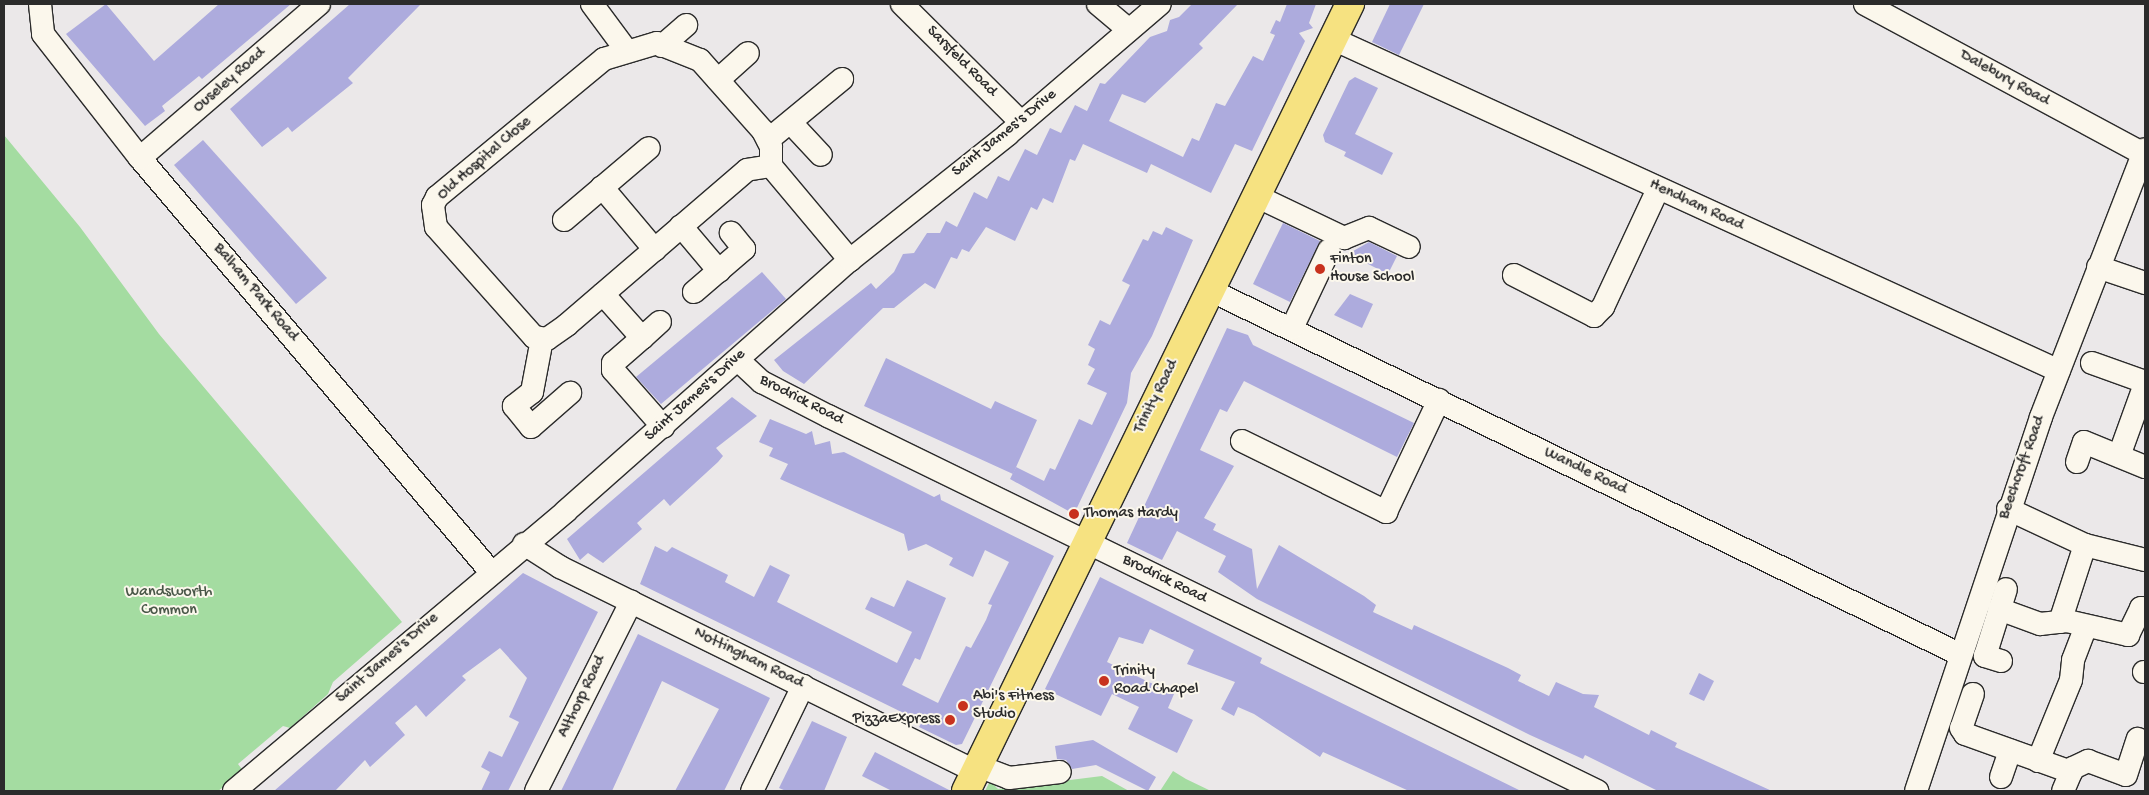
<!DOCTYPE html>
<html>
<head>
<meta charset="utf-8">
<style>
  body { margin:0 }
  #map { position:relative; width:2149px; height:795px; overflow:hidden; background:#ebe8e9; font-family:"Gochi Hand",sans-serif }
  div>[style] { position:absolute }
  .green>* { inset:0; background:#a4dca1 }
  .building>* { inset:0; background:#adabdd }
  .roads { filter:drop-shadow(1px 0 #2b2b2b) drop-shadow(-1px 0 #2b2b2b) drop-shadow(0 1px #2b2b2b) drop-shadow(0 -1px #2b2b2b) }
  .minor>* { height:22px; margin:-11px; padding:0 11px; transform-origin:11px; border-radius:11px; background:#fbf7ec }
  .highway>* { height:28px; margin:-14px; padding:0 14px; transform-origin:14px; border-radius:14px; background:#f6e281 }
  .dots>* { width:14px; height:14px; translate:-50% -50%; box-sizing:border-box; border:2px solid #fbf7ec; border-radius:50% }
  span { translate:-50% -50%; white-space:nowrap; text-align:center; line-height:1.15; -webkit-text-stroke:4px #fbf7ec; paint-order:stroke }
  .street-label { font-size:16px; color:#2b2b2b }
  .poi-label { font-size:16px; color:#2b2b2b }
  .left { translate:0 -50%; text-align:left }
  .right { translate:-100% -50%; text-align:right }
  .park-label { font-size:16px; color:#495748 }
  .frame { position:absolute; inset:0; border:5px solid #2b2b2b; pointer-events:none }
</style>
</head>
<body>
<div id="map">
  <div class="green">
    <div style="clip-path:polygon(4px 135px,80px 227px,159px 334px,402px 622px,333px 682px,328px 694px,290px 728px,283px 726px,238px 764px,244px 772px,218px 791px,4px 791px)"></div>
    <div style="clip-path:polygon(1173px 771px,1186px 779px,1211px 791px,1160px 791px)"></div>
    <div style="clip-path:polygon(1102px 776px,1129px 791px,985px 791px,990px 781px,998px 789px)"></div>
  </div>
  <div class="building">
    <div style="clip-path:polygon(106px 4px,154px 61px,219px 4px,291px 4px,202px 79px,199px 76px,162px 106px,165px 111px,145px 126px,66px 34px)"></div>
    <div style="clip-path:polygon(350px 4px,421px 4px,348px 78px,353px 83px,292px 132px,288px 127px,262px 147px,230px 109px)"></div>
    <div style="clip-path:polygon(1192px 4px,1238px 4px,1199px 44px,1203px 48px,1145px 103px,1122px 94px,1109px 121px,1183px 157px,1192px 138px,1199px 141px,1216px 103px,1225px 106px,1253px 56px,1263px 61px,1275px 35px,1270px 33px,1276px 20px,1280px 22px,1287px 4px,1316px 4px,1309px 23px,1313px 28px,1299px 33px,1305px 41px,1252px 151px,1235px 144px,1211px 193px,1151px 164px,1147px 173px,1083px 144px,1075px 161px,1070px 159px,1053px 203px,1043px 198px,1037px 210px,1031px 207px,1015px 241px,986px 227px,969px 252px,962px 249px,957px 259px,951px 257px,935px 289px,925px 283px,894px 308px,883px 308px,804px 384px,783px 371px,774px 360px,871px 283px,876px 289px,894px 272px,903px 254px,914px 253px,927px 233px,940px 233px,946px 221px,957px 227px,974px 192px,987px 199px,998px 176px,1009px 181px,1025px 149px,1037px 155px,1050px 128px,1061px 133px,1075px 105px,1087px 111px,1100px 83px,1105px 84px,1150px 37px,1167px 31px,1170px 20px,1179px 17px)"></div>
    <div style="clip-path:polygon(1390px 4px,1424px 4px,1399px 55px,1372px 42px)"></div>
    <div style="clip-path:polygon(1355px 77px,1378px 88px,1355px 134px,1393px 153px,1382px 175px,1344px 156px,1346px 152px,1325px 142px,1323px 135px,1349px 81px)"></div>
    <div style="clip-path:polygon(203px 140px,327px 278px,296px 304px,174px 165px)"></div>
    <div style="clip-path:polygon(1283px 223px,1320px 241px,1290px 302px,1253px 284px)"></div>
    <div style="clip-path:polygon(1166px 227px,1193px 240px,1152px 336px,1131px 373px,1127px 403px,1074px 514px,1010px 479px,1016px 467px,1044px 481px,1050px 468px,1055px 470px,1079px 419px,1092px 425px,1107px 393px,1087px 384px,1095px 369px,1088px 365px,1095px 349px,1088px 345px,1100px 320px,1110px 325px,1130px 285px,1122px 281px,1143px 239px,1148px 241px,1153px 231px,1162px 235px)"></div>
    <div style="clip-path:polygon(1369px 242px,1397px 256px,1388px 274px,1348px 254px)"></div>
    <div style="clip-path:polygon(762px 272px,786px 299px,661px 404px,636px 377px)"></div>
    <div style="clip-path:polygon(1350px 294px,1373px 304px,1362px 328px,1334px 315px)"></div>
    <div style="clip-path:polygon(1227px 328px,1248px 335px,1253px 345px,1414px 423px,1397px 457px,1244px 381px,1227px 412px,1220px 409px,1200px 450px,1234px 466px,1204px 518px,1216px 524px,1213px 530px,1252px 549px,1257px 589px,1279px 545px,1364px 596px,1376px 605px,1373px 612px,1412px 630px,1414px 625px,1508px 668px,1521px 675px,1518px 681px,1549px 696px,1556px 682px,1583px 694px,1599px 695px,1594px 707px,1649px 735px,1651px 730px,1677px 743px,1675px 747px,1772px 791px,1658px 791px,1585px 755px,1583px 759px,1530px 735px,1257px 599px,1218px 572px,1226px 556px,1177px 531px,1162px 560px,1127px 543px)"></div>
    <div style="clip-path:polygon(886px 358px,991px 409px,995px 401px,1037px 420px,1013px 474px,864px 406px)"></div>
    <div style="clip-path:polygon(732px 397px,757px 416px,716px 448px,723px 456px,718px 462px,670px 506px,664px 499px,637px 523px,642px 529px,603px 563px,588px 553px,580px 560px,567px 539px)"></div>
    <div style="clip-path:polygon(770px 419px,806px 434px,812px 431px,815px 445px,830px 441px,832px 454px,844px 452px,934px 497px,940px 494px,941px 500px,1054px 556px,962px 744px,956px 745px,919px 727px,922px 722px,640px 584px,655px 546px,667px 552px,672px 547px,728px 575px,725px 582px,754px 597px,770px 565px,790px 575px,777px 602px,897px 663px,912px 632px,865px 609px,871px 597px,894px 607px,907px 580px,946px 598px,920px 660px,915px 658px,902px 685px,938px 703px,966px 646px,971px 648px,986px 620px,992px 605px,988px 604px,1009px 562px,985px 550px,973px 577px,949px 565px,953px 558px,926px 544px,908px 551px,904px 534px,780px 479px,788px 464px,769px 456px,773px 448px,759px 442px)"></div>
    <div style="clip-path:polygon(523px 573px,598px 612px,508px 791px,481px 791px,490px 772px,481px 767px,489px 751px,502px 757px,519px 722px,509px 717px,527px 678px,500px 648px,462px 676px,466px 680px,426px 717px,416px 705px,395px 723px,405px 735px,370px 767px,365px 760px,335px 791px,274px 791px)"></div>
    <div style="clip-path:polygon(1100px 577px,1262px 658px,1260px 663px,1521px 791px,1409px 791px,1323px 752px,1320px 757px,1254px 714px,1238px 707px,1234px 716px,1221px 709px,1235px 682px,1187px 664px,1194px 650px,1150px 629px,1143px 644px,1119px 637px,1107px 662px,1174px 694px,1168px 708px,1193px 720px,1177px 753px,1128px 729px,1139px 707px,1112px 694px,1101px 716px,1045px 689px)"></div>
    <div style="clip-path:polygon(638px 634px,770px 698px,724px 791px,675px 791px,719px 709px,662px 681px,612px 791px,561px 791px)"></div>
    <div style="clip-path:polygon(1699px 673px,1714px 681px,1704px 701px,1689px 694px)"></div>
    <div style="clip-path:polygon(812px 721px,847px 737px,824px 791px,786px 791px,779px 788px)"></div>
    <div style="clip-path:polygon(1093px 740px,1156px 777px,1148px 791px,1096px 765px,1072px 769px,1066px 760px,1057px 759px,1055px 746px)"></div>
    <div style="clip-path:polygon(875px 752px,951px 791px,892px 791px,862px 776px)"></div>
  </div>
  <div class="roads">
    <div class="minor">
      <div style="left:40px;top:4px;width:30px;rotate:84deg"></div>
      <div style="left:43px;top:34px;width:157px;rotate:52deg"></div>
      <div style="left:140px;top:158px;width:543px;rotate:49.71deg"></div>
      <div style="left:592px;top:4px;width:57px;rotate:53.5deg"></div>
      <div style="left:902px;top:4px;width:165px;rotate:44.8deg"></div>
      <div style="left:1098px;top:4px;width:40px;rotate:40deg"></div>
      <div style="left:1865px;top:4px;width:317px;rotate:28.3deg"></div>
      <div style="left:1333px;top:39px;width:798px;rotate:24.57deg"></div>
      <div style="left:657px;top:43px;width:46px;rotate:21.6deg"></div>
      <div style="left:700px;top:60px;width:95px;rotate:48.4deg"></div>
      <div style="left:763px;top:131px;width:18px;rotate:63deg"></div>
      <div style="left:771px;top:147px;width:19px;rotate:90deg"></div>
      <div style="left:771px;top:166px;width:24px;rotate:171deg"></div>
      <div style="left:747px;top:170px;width:238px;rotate:139.3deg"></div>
      <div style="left:567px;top:325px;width:24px;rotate:145deg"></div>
      <div style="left:547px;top:339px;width:13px;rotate:-171deg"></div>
      <div style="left:534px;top:337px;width:147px;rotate:-131.7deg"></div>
      <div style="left:436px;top:227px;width:22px;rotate:-98deg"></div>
      <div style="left:433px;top:205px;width:9px;rotate:-63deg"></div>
      <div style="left:437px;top:197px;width:217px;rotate:-39.6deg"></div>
      <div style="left:604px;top:59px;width:55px;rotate:-16.8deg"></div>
      <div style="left:662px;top:46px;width:32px;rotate:-41deg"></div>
      <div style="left:718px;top:80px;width:40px;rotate:-42deg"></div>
      <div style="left:792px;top:124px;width:42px;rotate:46.9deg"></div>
      <div style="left:768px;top:140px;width:96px;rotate:-39.5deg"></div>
      <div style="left:140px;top:158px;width:236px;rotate:-40.7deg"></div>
      <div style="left:771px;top:166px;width:123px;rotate:50deg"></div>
      <div style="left:602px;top:187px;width:82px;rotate:49.9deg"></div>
      <div style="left:1256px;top:196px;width:98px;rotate:25.5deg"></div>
      <div style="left:1344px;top:238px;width:27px;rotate:-22deg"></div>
      <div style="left:1369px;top:228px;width:44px;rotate:25.4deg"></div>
      <div style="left:564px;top:220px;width:111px;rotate:-40.3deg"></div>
      <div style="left:681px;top:226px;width:59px;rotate:49.8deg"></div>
      <div style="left:2098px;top:267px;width:50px;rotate:18.8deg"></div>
      <div style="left:1514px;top:275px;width:90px;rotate:27.1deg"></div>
      <div style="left:1594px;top:316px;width:13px;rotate:-45deg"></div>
      <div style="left:1603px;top:307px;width:130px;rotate:-65deg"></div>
      <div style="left:1210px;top:290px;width:833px;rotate:25.92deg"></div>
      <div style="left:694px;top:292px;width:66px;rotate:-40.7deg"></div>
      <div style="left:744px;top:249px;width:21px;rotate:-129deg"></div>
      <div style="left:603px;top:294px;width:59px;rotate:48.4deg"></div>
      <div style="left:642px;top:338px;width:38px;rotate:139deg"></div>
      <div style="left:613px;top:363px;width:7px;rotate:90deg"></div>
      <div style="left:613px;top:370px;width:76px;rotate:48.7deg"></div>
      <div style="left:1292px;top:328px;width:86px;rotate:-64.6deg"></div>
      <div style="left:642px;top:338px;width:24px;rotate:-42deg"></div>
      <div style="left:542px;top:339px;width:54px;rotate:100.7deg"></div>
      <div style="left:532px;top:392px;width:23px;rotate:142deg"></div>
      <div style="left:514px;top:406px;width:27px;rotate:51deg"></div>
      <div style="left:531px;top:427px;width:52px;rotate:-41.1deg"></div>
      <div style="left:738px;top:360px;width:33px;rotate:43deg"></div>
      <div style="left:762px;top:382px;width:74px;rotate:27.3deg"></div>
      <div style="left:828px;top:416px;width:856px;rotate:26deg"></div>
      <div style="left:2092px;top:363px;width:56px;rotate:19.7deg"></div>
      <div style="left:1242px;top:441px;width:161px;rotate:26.2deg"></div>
      <div style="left:1386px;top:512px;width:124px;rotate:-64.7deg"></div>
      <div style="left:2119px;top:456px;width:77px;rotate:-70.1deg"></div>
      <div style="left:2077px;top:462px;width:21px;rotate:-71deg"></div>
      <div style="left:2084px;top:442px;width:66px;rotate:22.3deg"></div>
      <div style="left:2008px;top:509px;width:85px;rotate:25.1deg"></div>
      <div style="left:2085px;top:545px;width:62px;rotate:14deg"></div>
      <div style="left:524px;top:544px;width:43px;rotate:32.6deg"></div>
      <div style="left:560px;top:567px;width:462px;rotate:26.2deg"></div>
      <div style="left:1999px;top:609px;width:44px;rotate:20.1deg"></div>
      <div style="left:2040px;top:624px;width:27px;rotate:-6deg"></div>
      <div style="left:2067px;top:621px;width:63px;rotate:12.9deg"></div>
      <div style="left:2128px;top:635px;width:30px;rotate:-64deg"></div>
      <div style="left:2141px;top:608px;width:4px;rotate:14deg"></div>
      <div style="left:2060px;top:622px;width:81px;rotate:-72deg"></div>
      <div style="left:2001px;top:661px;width:17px;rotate:-163deg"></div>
      <div style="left:1985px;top:656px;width:70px;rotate:-72.6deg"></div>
      <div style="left:2144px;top:672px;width:1px"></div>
      <div style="left:1973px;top:694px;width:36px;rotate:109deg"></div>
      <div style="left:1961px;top:728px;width:7px;rotate:56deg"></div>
      <div style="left:1965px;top:734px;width:113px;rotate:19.7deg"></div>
      <div style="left:2038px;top:761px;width:87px;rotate:-67.8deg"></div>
      <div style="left:2071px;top:680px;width:20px;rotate:-84deg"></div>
      <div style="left:2073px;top:660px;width:36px;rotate:-69deg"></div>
      <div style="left:978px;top:766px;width:33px;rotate:21deg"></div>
      <div style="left:1009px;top:778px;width:51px;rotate:-6.7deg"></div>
      <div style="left:2001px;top:777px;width:28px;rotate:-71deg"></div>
      <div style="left:234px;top:791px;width:434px;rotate:-40.1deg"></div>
      <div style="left:566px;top:511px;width:379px;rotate:-41.5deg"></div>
      <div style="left:850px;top:260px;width:201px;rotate:-38.5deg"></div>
      <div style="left:1007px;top:135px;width:201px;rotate:-40.6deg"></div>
      <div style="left:536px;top:791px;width:212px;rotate:-63.3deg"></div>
      <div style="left:752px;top:791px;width:117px;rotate:-64.1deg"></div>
      <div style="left:1916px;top:791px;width:394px;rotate:-71.5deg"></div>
      <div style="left:2041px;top:417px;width:287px;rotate:-68.8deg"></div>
      <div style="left:2063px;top:791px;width:25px;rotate:-67deg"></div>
      <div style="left:2073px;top:768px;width:17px;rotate:-25deg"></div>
      <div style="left:2088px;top:761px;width:40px;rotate:20.2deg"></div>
      <div style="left:2126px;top:775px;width:38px;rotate:-72deg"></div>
    </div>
    <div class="highway">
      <div style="left:966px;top:791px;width:876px;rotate:-63.99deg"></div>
    </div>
  </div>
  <div class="dots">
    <div style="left:1320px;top:269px;background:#c8321e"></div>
    <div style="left:1074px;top:514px;background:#c8321e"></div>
    <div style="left:1104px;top:681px;background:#c8321e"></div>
    <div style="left:963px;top:706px;background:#c8321e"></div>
    <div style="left:950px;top:720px;background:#c8321e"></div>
  </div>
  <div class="street-label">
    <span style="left:961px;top:62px;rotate:45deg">Sarsfeld Road</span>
    <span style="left:2004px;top:79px;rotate:29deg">Dalebury Road</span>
    <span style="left:230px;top:81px;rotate:-41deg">Ouseley Road</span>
    <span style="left:1005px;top:134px;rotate:-39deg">Saint James's Drive</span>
    <span style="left:485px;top:159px;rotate:-41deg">Old Hospital Close</span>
    <span style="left:1696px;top:206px;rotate:25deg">Hendham Road</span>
    <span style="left:255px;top:293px;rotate:50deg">Balham Park Road</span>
    <span style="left:696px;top:396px;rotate:-42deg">Saint James's Drive</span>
    <span style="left:1157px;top:397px;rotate:-63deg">Trinity Road</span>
    <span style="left:801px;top:401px;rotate:27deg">Brodrick Road</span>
    <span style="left:2023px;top:468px;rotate:-70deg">Beechcroft Road</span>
    <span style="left:1585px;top:472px;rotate:26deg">Wandle Road</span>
    <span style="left:1164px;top:580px;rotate:26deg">Brodrick Road</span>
    <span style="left:388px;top:659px;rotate:-41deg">Saint James's Drive</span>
    <span style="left:748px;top:659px;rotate:26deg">Nottingham Road</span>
    <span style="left:583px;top:697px;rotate:-64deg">Althorp Road</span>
  </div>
  <div class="poi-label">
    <span class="left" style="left:1330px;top:269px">Finton<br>House School</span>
    <span class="left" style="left:1084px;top:514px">Thomas Hardy</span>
    <span class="left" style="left:1114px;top:681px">Trinity<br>Road Chapel</span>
    <span class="left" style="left:973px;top:706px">Abi's Fitness<br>Studio</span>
    <span class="right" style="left:940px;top:720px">PizzaExpress</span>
  </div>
  <div class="park-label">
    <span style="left:169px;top:602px">Wandsworth<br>Common</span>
  </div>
  <div class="frame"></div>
</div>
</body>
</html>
